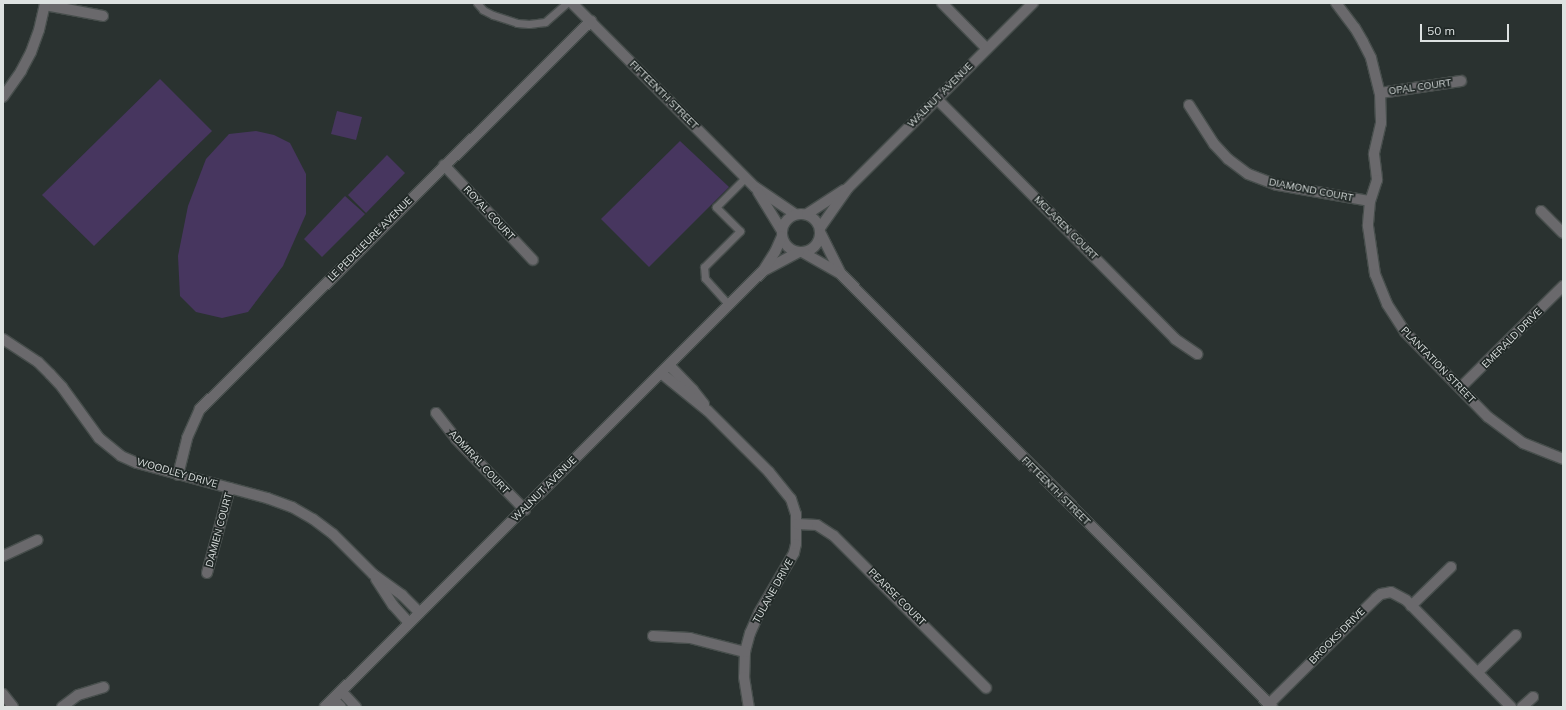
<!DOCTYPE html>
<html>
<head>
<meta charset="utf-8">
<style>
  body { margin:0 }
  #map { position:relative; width:1566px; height:710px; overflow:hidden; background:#2a3230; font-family:Mulish,sans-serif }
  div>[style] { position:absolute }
  .green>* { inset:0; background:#47365f }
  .roads { filter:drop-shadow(1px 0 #474e4c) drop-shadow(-1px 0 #474e4c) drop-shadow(0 1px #474e4c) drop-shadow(0 -1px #474e4c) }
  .service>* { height:7px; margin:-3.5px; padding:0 3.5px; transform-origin:3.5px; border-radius:3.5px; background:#6a696c }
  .minor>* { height:10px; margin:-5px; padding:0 5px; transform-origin:5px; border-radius:5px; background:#6a696c }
  .tertiary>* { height:10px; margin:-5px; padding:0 5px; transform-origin:5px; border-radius:5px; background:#6a696c }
  .tertiary>.ring { margin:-5px; padding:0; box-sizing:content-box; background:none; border:10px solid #6a696c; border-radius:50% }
  span { translate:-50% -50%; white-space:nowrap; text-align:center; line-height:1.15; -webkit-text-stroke:3.5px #202826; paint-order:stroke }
  .street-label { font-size:10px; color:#dde2e1 }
  .frame { position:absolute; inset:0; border:4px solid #dde2e1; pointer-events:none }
  .scale { position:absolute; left:1420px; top:24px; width:89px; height:18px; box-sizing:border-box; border:2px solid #dde2e1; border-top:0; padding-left:5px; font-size:12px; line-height:14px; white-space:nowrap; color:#dde2e1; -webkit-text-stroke:3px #202826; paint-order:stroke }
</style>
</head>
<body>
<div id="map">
  <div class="green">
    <div style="clip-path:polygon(160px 79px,212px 131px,94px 246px,42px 195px)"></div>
    <div style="clip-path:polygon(337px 111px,362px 117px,356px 140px,331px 134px)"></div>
    <div style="clip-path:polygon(256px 131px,274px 135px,290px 143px,306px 174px,306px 214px,283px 266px,248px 312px,222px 318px,196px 312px,180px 296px,178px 256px,188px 206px,206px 159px,229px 134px)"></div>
    <div style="clip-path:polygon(680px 141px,729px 187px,649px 267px,601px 219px)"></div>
    <div style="clip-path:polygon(387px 155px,405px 173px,366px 213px,348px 195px)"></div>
    <div style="clip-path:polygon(345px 196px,365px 214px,322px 257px,304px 239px)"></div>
  </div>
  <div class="roads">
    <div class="service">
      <div style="left:477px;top:3px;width:9px;rotate:49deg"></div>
      <div style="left:483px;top:10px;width:11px;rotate:27deg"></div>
      <div style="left:493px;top:15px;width:25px;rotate:18deg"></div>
      <div style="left:517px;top:23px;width:12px;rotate:5deg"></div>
      <div style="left:529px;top:24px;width:16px;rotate:-7deg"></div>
      <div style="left:545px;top:22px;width:29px;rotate:-41deg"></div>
      <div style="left:729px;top:305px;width:36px;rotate:-132deg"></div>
      <div style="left:705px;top:278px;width:11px;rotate:-95deg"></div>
      <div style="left:704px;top:267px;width:51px;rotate:-45deg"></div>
      <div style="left:740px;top:231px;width:34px;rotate:-135deg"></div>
      <div style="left:716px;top:207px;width:42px;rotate:-45deg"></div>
    </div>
    <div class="minor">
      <div style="left:942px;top:3px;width:64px;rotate:45.6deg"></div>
      <div style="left:1336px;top:3px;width:31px;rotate:53deg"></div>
      <div style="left:1355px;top:28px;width:16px;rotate:60deg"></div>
      <div style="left:1363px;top:42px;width:18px;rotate:63deg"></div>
      <div style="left:1371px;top:58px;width:36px;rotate:76deg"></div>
      <div style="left:1380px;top:93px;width:30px;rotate:88deg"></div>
      <div style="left:1381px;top:123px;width:32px;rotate:103deg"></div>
      <div style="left:1374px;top:154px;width:26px;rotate:83deg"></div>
      <div style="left:1377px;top:180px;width:22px;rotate:108deg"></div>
      <div style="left:1370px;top:201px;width:25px;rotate:95deg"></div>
      <div style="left:1368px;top:226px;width:49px;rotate:81.7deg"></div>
      <div style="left:1375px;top:274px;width:32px;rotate:68deg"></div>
      <div style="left:1387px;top:304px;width:33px;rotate:57deg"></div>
      <div style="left:1405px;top:332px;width:119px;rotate:45.7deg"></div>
      <div style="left:1488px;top:417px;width:44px;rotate:36.6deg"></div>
      <div style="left:1523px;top:443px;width:43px;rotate:21.8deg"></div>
      <div style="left:45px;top:5px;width:59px;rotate:10.7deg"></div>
      <div style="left:1380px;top:93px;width:82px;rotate:-8.4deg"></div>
      <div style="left:3px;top:97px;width:32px;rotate:-55deg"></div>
      <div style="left:21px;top:71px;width:21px;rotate:-62deg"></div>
      <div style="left:31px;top:52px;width:23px;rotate:-70deg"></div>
      <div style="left:39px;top:30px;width:28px;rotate:-77deg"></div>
      <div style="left:937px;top:99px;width:338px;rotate:45.2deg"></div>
      <div style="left:1175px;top:339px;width:27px;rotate:34deg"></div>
      <div style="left:1189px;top:105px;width:46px;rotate:57.3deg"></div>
      <div style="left:1214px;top:144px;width:21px;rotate:47deg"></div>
      <div style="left:1228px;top:159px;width:25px;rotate:37deg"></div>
      <div style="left:1248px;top:174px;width:31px;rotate:21deg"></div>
      <div style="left:1277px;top:185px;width:94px;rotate:9.8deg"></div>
      <div style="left:444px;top:165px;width:130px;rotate:46.9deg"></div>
      <div style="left:1541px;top:211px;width:31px;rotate:45deg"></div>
      <div style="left:3px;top:339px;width:42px;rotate:33.3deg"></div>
      <div style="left:38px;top:362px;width:17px;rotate:45deg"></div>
      <div style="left:50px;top:374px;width:18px;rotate:47deg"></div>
      <div style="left:62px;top:387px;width:63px;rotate:54deg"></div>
      <div style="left:99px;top:438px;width:28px;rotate:39deg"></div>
      <div style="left:121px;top:456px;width:17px;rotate:24deg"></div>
      <div style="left:137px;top:463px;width:135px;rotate:15.1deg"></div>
      <div style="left:267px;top:498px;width:27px;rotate:20deg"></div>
      <div style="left:292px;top:507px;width:24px;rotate:30deg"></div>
      <div style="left:313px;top:519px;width:25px;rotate:37deg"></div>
      <div style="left:333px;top:534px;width:57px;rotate:45deg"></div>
      <div style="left:373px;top:574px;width:36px;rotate:36deg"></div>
      <div style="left:402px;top:595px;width:25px;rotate:45deg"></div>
      <div style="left:669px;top:365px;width:35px;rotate:46deg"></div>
      <div style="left:693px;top:390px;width:18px;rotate:52deg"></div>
      <div style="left:661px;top:373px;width:60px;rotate:39deg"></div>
      <div style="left:708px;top:411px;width:86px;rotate:45deg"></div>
      <div style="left:769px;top:472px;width:35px;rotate:51deg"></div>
      <div style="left:791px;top:499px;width:16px;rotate:72deg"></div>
      <div style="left:796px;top:514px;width:30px;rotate:90deg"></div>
      <div style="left:796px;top:544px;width:9px;rotate:103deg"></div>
      <div style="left:794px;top:553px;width:69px;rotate:120.3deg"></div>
      <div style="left:759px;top:613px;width:22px;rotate:114deg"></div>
      <div style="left:750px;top:633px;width:20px;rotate:105deg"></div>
      <div style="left:745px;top:652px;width:25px;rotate:92deg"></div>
      <div style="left:744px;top:677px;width:30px;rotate:81deg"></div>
      <div style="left:1460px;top:388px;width:145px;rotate:-44.7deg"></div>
      <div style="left:436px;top:413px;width:33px;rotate:52deg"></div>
      <div style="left:456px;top:439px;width:99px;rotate:45.8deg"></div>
      <div style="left:178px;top:475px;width:38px;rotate:-76deg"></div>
      <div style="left:187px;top:438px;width:32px;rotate:-66deg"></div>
      <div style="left:200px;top:409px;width:551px;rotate:-44.78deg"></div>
      <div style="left:797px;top:524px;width:20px;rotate:3deg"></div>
      <div style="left:817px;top:525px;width:20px;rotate:33deg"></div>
      <div style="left:834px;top:536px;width:215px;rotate:45deg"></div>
      <div style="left:3px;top:556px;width:38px;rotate:-25deg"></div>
      <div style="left:207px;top:573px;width:88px;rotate:-74.9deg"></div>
      <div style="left:376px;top:579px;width:31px;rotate:57deg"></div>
      <div style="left:393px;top:605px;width:24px;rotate:48deg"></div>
      <div style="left:1411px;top:606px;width:56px;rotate:-44.3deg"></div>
      <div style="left:653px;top:636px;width:37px;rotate:3deg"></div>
      <div style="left:690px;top:638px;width:57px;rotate:14.3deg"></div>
      <div style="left:1478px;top:672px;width:53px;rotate:-44.2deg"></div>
      <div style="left:341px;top:691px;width:22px;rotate:47deg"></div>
      <div style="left:3px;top:694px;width:16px;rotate:52deg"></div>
      <div style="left:333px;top:699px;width:11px;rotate:45deg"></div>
      <div style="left:1269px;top:704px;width:151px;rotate:-44.7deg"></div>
      <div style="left:1376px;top:598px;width:6px;rotate:-39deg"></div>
      <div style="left:1381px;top:594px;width:10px;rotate:-11deg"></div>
      <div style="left:1391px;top:592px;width:17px;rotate:28deg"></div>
      <div style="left:1406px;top:600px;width:150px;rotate:45.5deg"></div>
      <div style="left:62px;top:707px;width:20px;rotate:-37deg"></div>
      <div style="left:78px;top:695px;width:27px;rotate:-17deg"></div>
      <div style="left:1522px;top:707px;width:15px;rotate:-42deg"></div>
    </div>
    <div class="tertiary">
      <div style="left:572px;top:3px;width:260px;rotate:45.2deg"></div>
      <div style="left:755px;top:187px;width:48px;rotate:34deg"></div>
      <div style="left:758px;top:192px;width:46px;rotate:58.4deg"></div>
      <div class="ring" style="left:782px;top:214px;width:28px;height:28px"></div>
      <div style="left:807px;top:214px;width:44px;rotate:-33deg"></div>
      <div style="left:820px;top:228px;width:49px;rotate:-55deg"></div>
      <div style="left:848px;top:188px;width:262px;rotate:-45deg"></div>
      <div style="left:821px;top:234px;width:45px;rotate:63.4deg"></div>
      <div style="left:802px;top:252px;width:45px;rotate:29.4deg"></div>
      <div style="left:841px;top:274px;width:611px;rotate:45.13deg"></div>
      <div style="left:763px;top:271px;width:40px;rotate:-28deg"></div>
      <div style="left:325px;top:707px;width:618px;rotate:-44.87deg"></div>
      <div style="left:763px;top:271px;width:22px;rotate:-58deg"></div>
      <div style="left:775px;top:252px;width:17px;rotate:-66deg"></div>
    </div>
  </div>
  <div class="street-label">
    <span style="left:1420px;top:87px;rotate:-8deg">OPAL COURT</span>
    <span style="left:664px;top:95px;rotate:45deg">FIFTEENTH STREET</span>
    <span style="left:940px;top:95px;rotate:-45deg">WALNUT AVENUE</span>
    <span style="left:1311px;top:190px;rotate:11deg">DIAMOND COURT</span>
    <span style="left:489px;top:213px;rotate:47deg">ROYAL COURT</span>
    <span style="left:1066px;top:228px;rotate:45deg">MCLAREN COURT</span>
    <span style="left:370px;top:239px;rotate:-45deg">LE PEDELEURE AVENUE</span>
    <span style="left:1512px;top:338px;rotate:-45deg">EMERALD DRIVE</span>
    <span style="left:1438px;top:365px;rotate:46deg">PLANTATION STREET</span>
    <span style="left:479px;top:462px;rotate:47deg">ADMIRAL COURT</span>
    <span style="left:177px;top:473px;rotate:16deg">WOODLEY DRIVE</span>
    <span style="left:544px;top:489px;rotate:-45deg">WALNUT AVENUE</span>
    <span style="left:1056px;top:491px;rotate:45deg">FIFTEENTH STREET</span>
    <span style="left:219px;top:530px;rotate:-75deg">DAMIEN COURT</span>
    <span style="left:773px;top:591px;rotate:-61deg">TULANE DRIVE</span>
    <span style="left:897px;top:597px;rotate:45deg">PEARSE COURT</span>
    <span style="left:1337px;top:636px;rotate:-45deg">BROOKS DRIVE</span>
  </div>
  <div class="frame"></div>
  <div class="scale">50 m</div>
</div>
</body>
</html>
